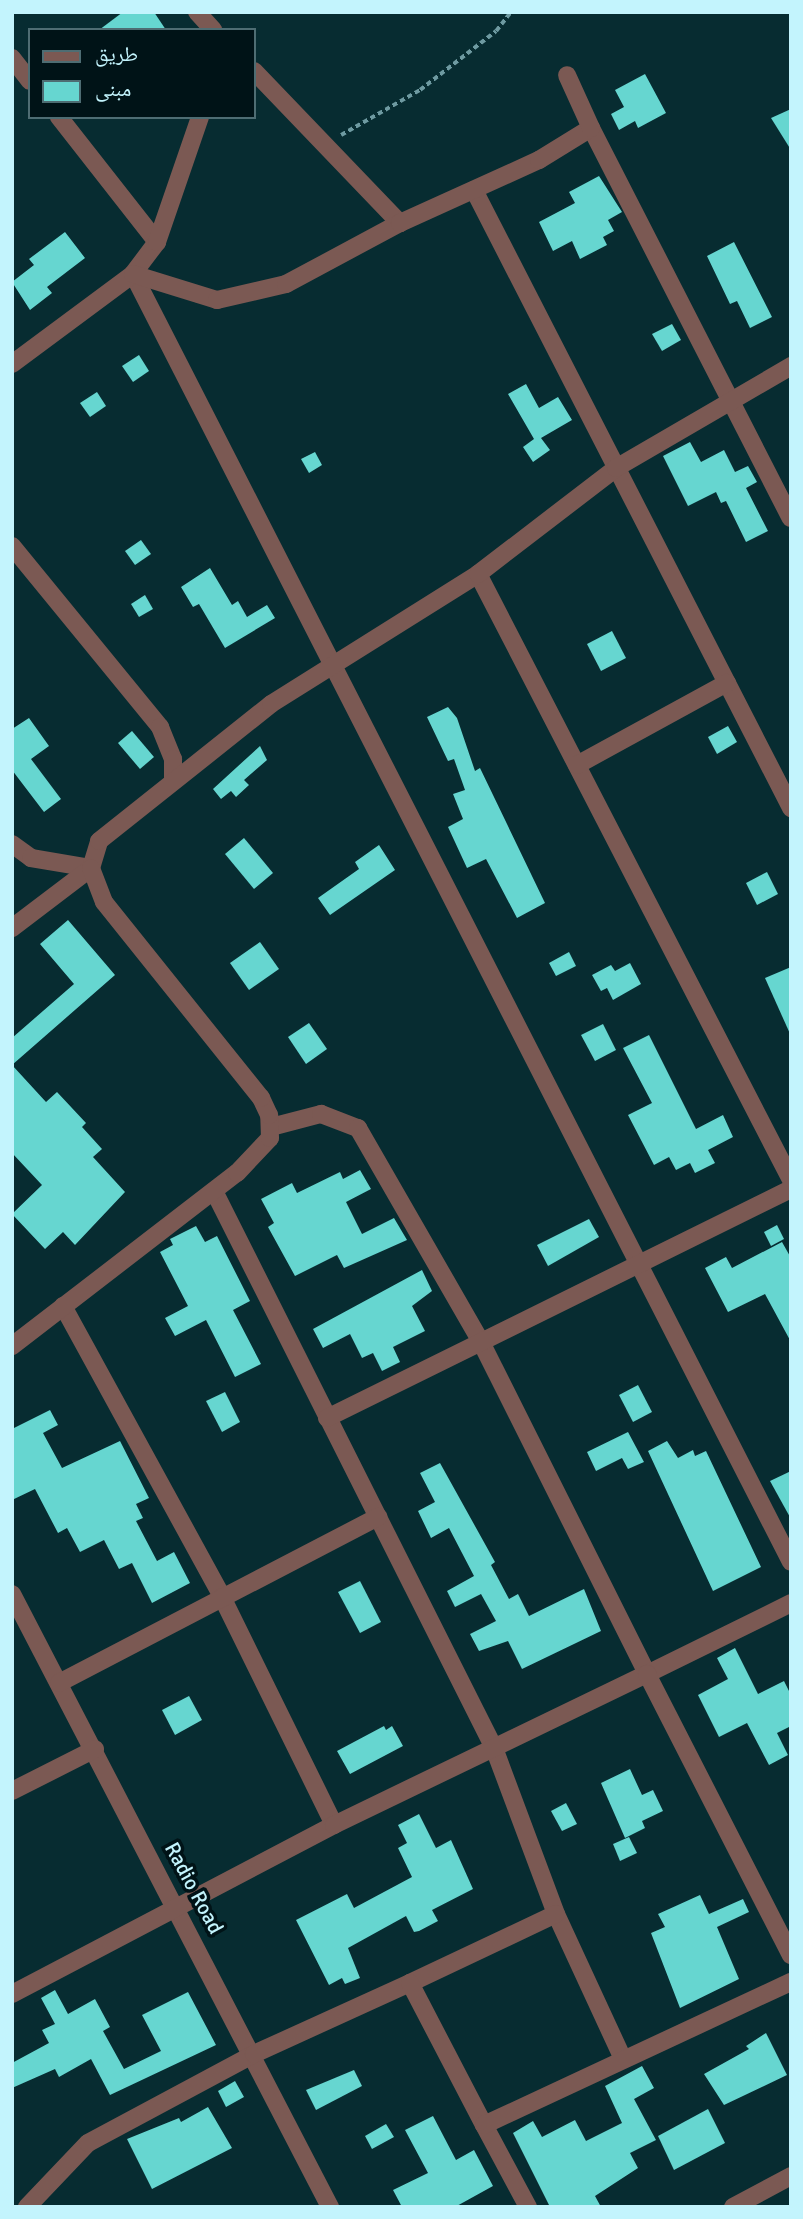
<!DOCTYPE html>
<html>
<head>
<meta charset="utf-8">
<style>
  body { margin:0 }
  #map { position:relative; width:803px; height:2219px; overflow:hidden; background:#072c31; font-family:Signika,"Noto Naskh Arabic",sans-serif }
  div>[style] { position:absolute }
  .building>* { inset:0; background:#66d6d0 }
  .path>* { height:3.5px; margin-top:-1.75px; transform-origin:0; background:repeating-linear-gradient(90deg,#6e9aa1 0 5px,transparent 0 8.5px) }
  .minor>* { height:18px; margin:-9px; padding:0 9px; transform-origin:9px; border-radius:9px; background:#7b5953 }
  span { translate:-50% -50%; white-space:nowrap; text-align:center; line-height:1.15; -webkit-text-stroke:7px #001317; paint-order:stroke }
  .street-label { font-size:21px; color:#c3f4fd }
  .frame { position:absolute; inset:0; border:14px solid #c3f4fd; pointer-events:none }
  .legend { position:absolute; left:28px; top:28px; width:228px; height:91px; box-sizing:border-box; background:#001317; border:2px solid #4e6d73; margin:0; padding:9px 12px; list-style:none; font-size:21px; color:#c3f4fd }
  .legend li { display:flex; align-items:center; gap:14px; height:35px }
  .legend b { width:35px; border:2px solid #4e6d73 }
</style>
</head>
<body>
<div id="map">
  <div class="building">
    <div style="clip-path:polygon(123px 12px,154px 12px,166px 30px,99px 30px)"></div>
    <div style="clip-path:polygon(645px 74px,666px 113px,638px 128px,635px 121px,619px 130px,611px 114px,624px 107px,615px 90px)"></div>
    <div style="clip-path:polygon(791px 109px,791px 150px,771px 118px)"></div>
    <div style="clip-path:polygon(599px 176px,622px 212px,608px 220px,614px 231px,603px 237px,607px 245px,580px 259px,572px 241px,553px 251px,539px 222px,575px 203px,569px 192px)"></div>
    <div style="clip-path:polygon(65px 232px,85px 258px,47px 287px,52px 293px,30px 310px,12px 282px,34px 265px,29px 259px)"></div>
    <div style="clip-path:polygon(734px 242px,772px 317px,750px 328px,737px 301px,730px 304px,707px 256px)"></div>
    <div style="clip-path:polygon(672px 324px,681px 340px,662px 351px,652px 334px)"></div>
    <div style="clip-path:polygon(139px 355px,149px 371px,133px 382px,122px 366px)"></div>
    <div style="clip-path:polygon(526px 384px,539px 408px,558px 397px,572px 420px,541px 438px,550px 450px,533px 462px,523px 447px,534px 439px,508px 394px)"></div>
    <div style="clip-path:polygon(97px 392px,106px 406px,90px 417px,80px 403px)"></div>
    <div style="clip-path:polygon(690px 442px,701px 462px,724px 450px,735px 472px,748px 466px,757px 482px,746px 488px,768px 531px,746px 542px,726px 501px,721px 503px,716px 492px,688px 506px,663px 456px)"></div>
    <div style="clip-path:polygon(315px 452px,322px 465px,309px 473px,301px 459px)"></div>
    <div style="clip-path:polygon(141px 540px,151px 554px,135px 565px,125px 551px)"></div>
    <div style="clip-path:polygon(210px 568px,232px 605px,238px 601px,247px 617px,267px 605px,275px 618px,225px 648px,199px 604px,193px 607px,181px 587px)"></div>
    <div style="clip-path:polygon(145px 595px,153px 609px,139px 617px,131px 604px)"></div>
    <div style="clip-path:polygon(612px 631px,626px 658px,601px 671px,587px 644px)"></div>
    <div style="clip-path:polygon(448px 707px,457px 718px,475px 771px,480px 768px,545px 903px,517px 918px,486px 859px,467px 868px,448px 827px,463px 819px,453px 794px,465px 790px,454px 759px,448px 761px,427px 717px)"></div>
    <div style="clip-path:polygon(29px 718px,49px 746px,31px 759px,61px 799px,44px 812px,12px 770px,12px 729px)"></div>
    <div style="clip-path:polygon(728px 726px,737px 742px,717px 754px,708px 737px)"></div>
    <div style="clip-path:polygon(132px 731px,154px 757px,140px 769px,118px 743px)"></div>
    <div style="clip-path:polygon(260px 746px,267px 760px,244px 780px,249px 785px,236px 797px,231px 791px,221px 799px,213px 789px)"></div>
    <div style="clip-path:polygon(244px 838px,273px 873px,254px 889px,225px 854px)"></div>
    <div style="clip-path:polygon(379px 845px,395px 870px,330px 915px,318px 898px,359px 869px,355px 862px)"></div>
    <div style="clip-path:polygon(767px 872px,778px 894px,757px 905px,746px 883px)"></div>
    <div style="clip-path:polygon(68px 920px,115px 975px,12px 1065px,46px 1102px,57px 1092px,86px 1123px,82px 1127px,102px 1149px,93px 1157px,125px 1192px,75px 1245px,63px 1232px,45px 1249px,12px 1214px,42px 1185px,12px 1153px,12px 1038px,74px 984px,40px 944px)"></div>
    <div style="clip-path:polygon(260px 942px,279px 969px,249px 990px,230px 963px)"></div>
    <div style="clip-path:polygon(569px 952px,576px 966px,556px 976px,549px 963px)"></div>
    <div style="clip-path:polygon(630px 963px,641px 984px,613px 1000px,607px 988px,601px 991px,592px 975px,611px 965px,615px 971px)"></div>
    <div style="clip-path:polygon(791px 967px,791px 1036px,765px 978px)"></div>
    <div style="clip-path:polygon(309px 1023px,327px 1049px,306px 1064px,288px 1037px)"></div>
    <div style="clip-path:polygon(603px 1024px,616px 1050px,595px 1061px,581px 1035px)"></div>
    <div style="clip-path:polygon(649px 1035px,696px 1129px,723px 1115px,733px 1137px,708px 1150px,715px 1163px,695px 1173px,690px 1163px,676px 1170px,669px 1157px,654px 1165px,628px 1115px,652px 1103px,623px 1048px)"></div>
    <div style="clip-path:polygon(360px 1170px,371px 1189px,346px 1202px,362px 1234px,394px 1218px,407px 1240px,344px 1268px,337px 1255px,295px 1276px,268px 1227px,274px 1223px,261px 1199px,292px 1183px,297px 1193px,340px 1172px,343px 1179px)"></div>
    <div style="clip-path:polygon(589px 1219px,599px 1237px,548px 1266px,537px 1245px)"></div>
    <div style="clip-path:polygon(777px 1225px,784px 1239px,771px 1246px,764px 1232px)"></div>
    <div style="clip-path:polygon(196px 1226px,205px 1242px,217px 1236px,250px 1301px,233px 1310px,261px 1364px,235px 1377px,206px 1320px,175px 1336px,165px 1318px,188px 1306px,160px 1252px,173px 1245px,170px 1239px)"></div>
    <div style="clip-path:polygon(782px 1242px,791px 1258px,791px 1342px,765px 1294px,728px 1312px,705px 1268px,726px 1257px,732px 1268px)"></div>
    <div style="clip-path:polygon(422px 1270px,432px 1291px,412px 1306px,425px 1331px,393px 1347px,400px 1362px,382px 1371px,373px 1353px,362px 1358px,350px 1334px,323px 1348px,313px 1329px)"></div>
    <div style="clip-path:polygon(638px 1385px,652px 1412px,633px 1422px,619px 1395px)"></div>
    <div style="clip-path:polygon(225px 1392px,240px 1422px,222px 1432px,206px 1401px)"></div>
    <div style="clip-path:polygon(50px 1410px,58px 1425px,43px 1433px,62px 1468px,120px 1441px,149px 1498px,136px 1504px,143px 1518px,136px 1521px,157px 1561px,174px 1552px,190px 1583px,152px 1603px,132px 1563px,119px 1569px,104px 1540px,80px 1552px,67px 1528px,58px 1533px,35px 1489px,12px 1500px,12px 1429px)"></div>
    <div style="clip-path:polygon(628px 1432px,644px 1462px,628px 1469px,622px 1458px,596px 1471px,587px 1452px)"></div>
    <div style="clip-path:polygon(667px 1441px,678px 1458px,693px 1450px,695px 1456px,706px 1451px,761px 1567px,713px 1591px,648px 1451px)"></div>
    <div style="clip-path:polygon(440px 1463px,495px 1562px,491px 1565px,509px 1599px,518px 1594px,529px 1616px,584px 1589px,601px 1631px,522px 1669px,508px 1641px,479px 1651px,470px 1634px,496px 1621px,481px 1594px,455px 1607px,447px 1591px,474px 1576px,449px 1528px,431px 1538px,418px 1511px,435px 1502px,420px 1473px)"></div>
    <div style="clip-path:polygon(791px 1471px,791px 1519px,770px 1481px)"></div>
    <div style="clip-path:polygon(360px 1581px,381px 1622px,360px 1633px,338px 1592px)"></div>
    <div style="clip-path:polygon(735px 1648px,758px 1694px,784px 1681px,791px 1695px,791px 1726px,777px 1733px,788px 1755px,769px 1765px,747px 1723px,719px 1737px,698px 1695px,728px 1679px,717px 1658px)"></div>
    <div style="clip-path:polygon(189px 1696px,202px 1720px,175px 1735px,162px 1710px)"></div>
    <div style="clip-path:polygon(384px 1726px,386px 1730px,392px 1726px,403px 1746px,350px 1774px,337px 1751px)"></div>
    <div style="clip-path:polygon(630px 1769px,642px 1795px,653px 1790px,663px 1811px,642px 1821px,645px 1828px,625px 1838px,601px 1783px)"></div>
    <div style="clip-path:polygon(566px 1803px,577px 1824px,562px 1831px,551px 1811px)"></div>
    <div style="clip-path:polygon(419px 1814px,436px 1848px,451px 1840px,473px 1889px,432px 1910px,438px 1921px,419px 1931px,414px 1932px,406px 1916px,348px 1948px,360px 1978px,345px 1984px,342px 1978px,329px 1985px,296px 1920px,347px 1894px,354px 1908px,412px 1877px,398px 1848px,407px 1843px,398px 1825px)"></div>
    <div style="clip-path:polygon(629px 1837px,637px 1853px,620px 1861px,613px 1844px)"></div>
    <div style="clip-path:polygon(700px 1895px,709px 1914px,743px 1899px,749px 1912px,717px 1927px,739px 1979px,680px 2008px,651px 1933px,665px 1927px,658px 1914px)"></div>
    <div style="clip-path:polygon(55px 1990px,68px 2014px,95px 1999px,110px 2027px,103px 2031px,124px 2069px,161px 2051px,142px 2015px,188px 1992px,216px 2045px,110px 2095px,91px 2059px,59px 2077px,55px 2069px,12px 2088px,12px 2063px,49px 2043px,42px 2030px,55px 2024px,41px 1998px)"></div>
    <div style="clip-path:polygon(766px 2033px,787px 2075px,724px 2105px,704px 2074px,749px 2049px,746px 2046px)"></div>
    <div style="clip-path:polygon(642px 2066px,654px 2088px,634px 2099px,656px 2140px,630px 2153px,638px 2168px,595px 2196px,601px 2207px,550px 2207px,513px 2133px,533px 2121px,542px 2137px,575px 2120px,586px 2141px,622px 2123px,605px 2086px)"></div>
    <div style="clip-path:polygon(354px 2070px,362px 2086px,316px 2110px,306px 2090px)"></div>
    <div style="clip-path:polygon(235px 2081px,244px 2097px,226px 2107px,218px 2091px)"></div>
    <div style="clip-path:polygon(208px 2107px,232px 2148px,152px 2189px,127px 2139px,179px 2118px,181px 2122px)"></div>
    <div style="clip-path:polygon(708px 2109px,725px 2143px,674px 2170px,658px 2136px)"></div>
    <div style="clip-path:polygon(433px 2116px,456px 2160px,474px 2150px,493px 2186px,455px 2207px,402px 2207px,393px 2190px,428px 2173px,405px 2130px)"></div>
    <div style="clip-path:polygon(386px 2124px,394px 2137px,372px 2149px,365px 2136px)"></div>
  </div>
  <div class="path">
    <div style="left:341px;top:135px;width:91px;rotate:-29.7deg"></div>
    <div style="left:420px;top:90px;width:96px;rotate:-37.8deg"></div>
    <div style="left:496px;top:31px;width:24px;rotate:-52deg"></div>
  </div>
  <div class="minor">
    <div style="left:197px;top:12px;width:24px;rotate:48deg"></div>
    <div style="left:12px;top:58px;width:29px;rotate:52deg"></div>
    <div style="left:254px;top:71px;width:211px;rotate:46.2deg"></div>
    <div style="left:59px;top:117px;width:159px;rotate:51.9deg"></div>
    <div style="left:157px;top:242px;width:40px;rotate:127deg"></div>
    <div style="left:133px;top:274px;width:1446px;rotate:62.94deg"></div>
    <div style="left:591px;top:128px;width:438px;rotate:62.9deg"></div>
    <div style="left:474px;top:190px;width:695px;rotate:62.84deg"></div>
    <div style="left:157px;top:242px;width:132px;rotate:-71deg"></div>
    <div style="left:12px;top:364px;width:151px;rotate:-36.6deg"></div>
    <div style="left:133px;top:274px;width:88px;rotate:17.2deg"></div>
    <div style="left:217px;top:300px;width:71px;rotate:-13.1deg"></div>
    <div style="left:286px;top:284px;width:129px;rotate:-28.2deg"></div>
    <div style="left:400px;top:223px;width:153px;rotate:-24.4deg"></div>
    <div style="left:539px;top:160px;width:61px;rotate:-31.6deg"></div>
    <div style="left:591px;top:128px;width:58px;rotate:-114.4deg"></div>
    <div style="left:12px;top:546px;width:234px;rotate:50.7deg"></div>
    <div style="left:160px;top:727px;width:35px;rotate:68deg"></div>
    <div style="left:173px;top:759px;width:20px;rotate:90deg"></div>
    <div style="left:478px;top:574px;width:682px;rotate:62.68deg"></div>
    <div style="left:577px;top:765px;width:171px;rotate:-28.7deg"></div>
    <div style="left:12px;top:844px;width:24px;rotate:36deg"></div>
    <div style="left:31px;top:858px;width:61px;rotate:9.5deg"></div>
    <div style="left:12px;top:928px;width:99px;rotate:-37.2deg"></div>
    <div style="left:91px;top:868px;width:28px;rotate:-73deg"></div>
    <div style="left:99px;top:841px;width:220px;rotate:-38.5deg"></div>
    <div style="left:271px;top:704px;width:244px;rotate:-32.1deg"></div>
    <div style="left:478px;top:574px;width:174px;rotate:-37.5deg"></div>
    <div style="left:616px;top:468px;width:203px;rotate:-30.2deg"></div>
    <div style="left:271px;top:1127px;width:52px;rotate:-14.6deg"></div>
    <div style="left:321px;top:1114px;width:40px;rotate:21deg"></div>
    <div style="left:358px;top:1128px;width:247px;rotate:60.1deg"></div>
    <div style="left:481px;top:1342px;width:371px;rotate:63.4deg"></div>
    <div style="left:647px;top:1674px;width:161px;rotate:-26.2deg"></div>
    <div style="left:214px;top:1191px;width:623px;rotate:63.31deg"></div>
    <div style="left:494px;top:1748px;width:177px;rotate:69.5deg"></div>
    <div style="left:556px;top:1914px;width:157px;rotate:65.2deg"></div>
    <div style="left:63px;top:1306px;width:332px;rotate:61.3deg"></div>
    <div style="left:222px;top:1597px;width:254px;rotate:63.8deg"></div>
    <div style="left:12px;top:1346px;width:284px;rotate:-37.6deg"></div>
    <div style="left:237px;top:1173px;width:48px;rotate:-46.7deg"></div>
    <div style="left:270px;top:1138px;width:23px;rotate:-92deg"></div>
    <div style="left:269px;top:1115px;width:19px;rotate:-115deg"></div>
    <div style="left:261px;top:1098px;width:251px;rotate:-128.7deg"></div>
    <div style="left:104px;top:902px;width:36px;rotate:-111deg"></div>
    <div style="left:327px;top:1418px;width:517px;rotate:-26.27deg"></div>
    <div style="left:12px;top:1594px;width:691px;rotate:62.58deg"></div>
    <div style="left:59px;top:1683px;width:360px;rotate:-27.5deg"></div>
    <div style="left:12px;top:1791px;width:93px;rotate:-26.8deg"></div>
    <div style="left:410px;top:1983px;width:161px;rotate:-25.3deg"></div>
    <div style="left:12px;top:1994px;width:364px;rotate:-27.7deg"></div>
    <div style="left:334px;top:1825px;width:348px;rotate:-25.8deg"></div>
    <div style="left:647px;top:1674px;width:316px;rotate:62.9deg"></div>
    <div style="left:27px;top:2207px;width:88px;rotate:-46.4deg"></div>
    <div style="left:88px;top:2143px;width:188px;rotate:-28.2deg"></div>
    <div style="left:254px;top:2054px;width:171px;rotate:-24.5deg"></div>
    <div style="left:410px;top:1983px;width:160px;rotate:62.5deg"></div>
    <div style="left:528px;top:2207px;width:93px;rotate:-118.2deg"></div>
    <div style="left:484px;top:2125px;width:339px;rotate:-25deg"></div>
    <div style="left:733px;top:2207px;width:66px;rotate:-28.1deg"></div>
  </div>
  <div class="street-label">
    <span style="left:194px;top:1888px;rotate:62deg">Radio Road</span>
  </div>
  <div class="frame"></div>
  <ul class="legend">
  <li><b style="height:9px;background:#7b5953"></b>طريق</li>
  <li><b style="height:19px;background:#66d6d0"></b>مبنى</li>
  </ul>
</div>
</body>
</html>
